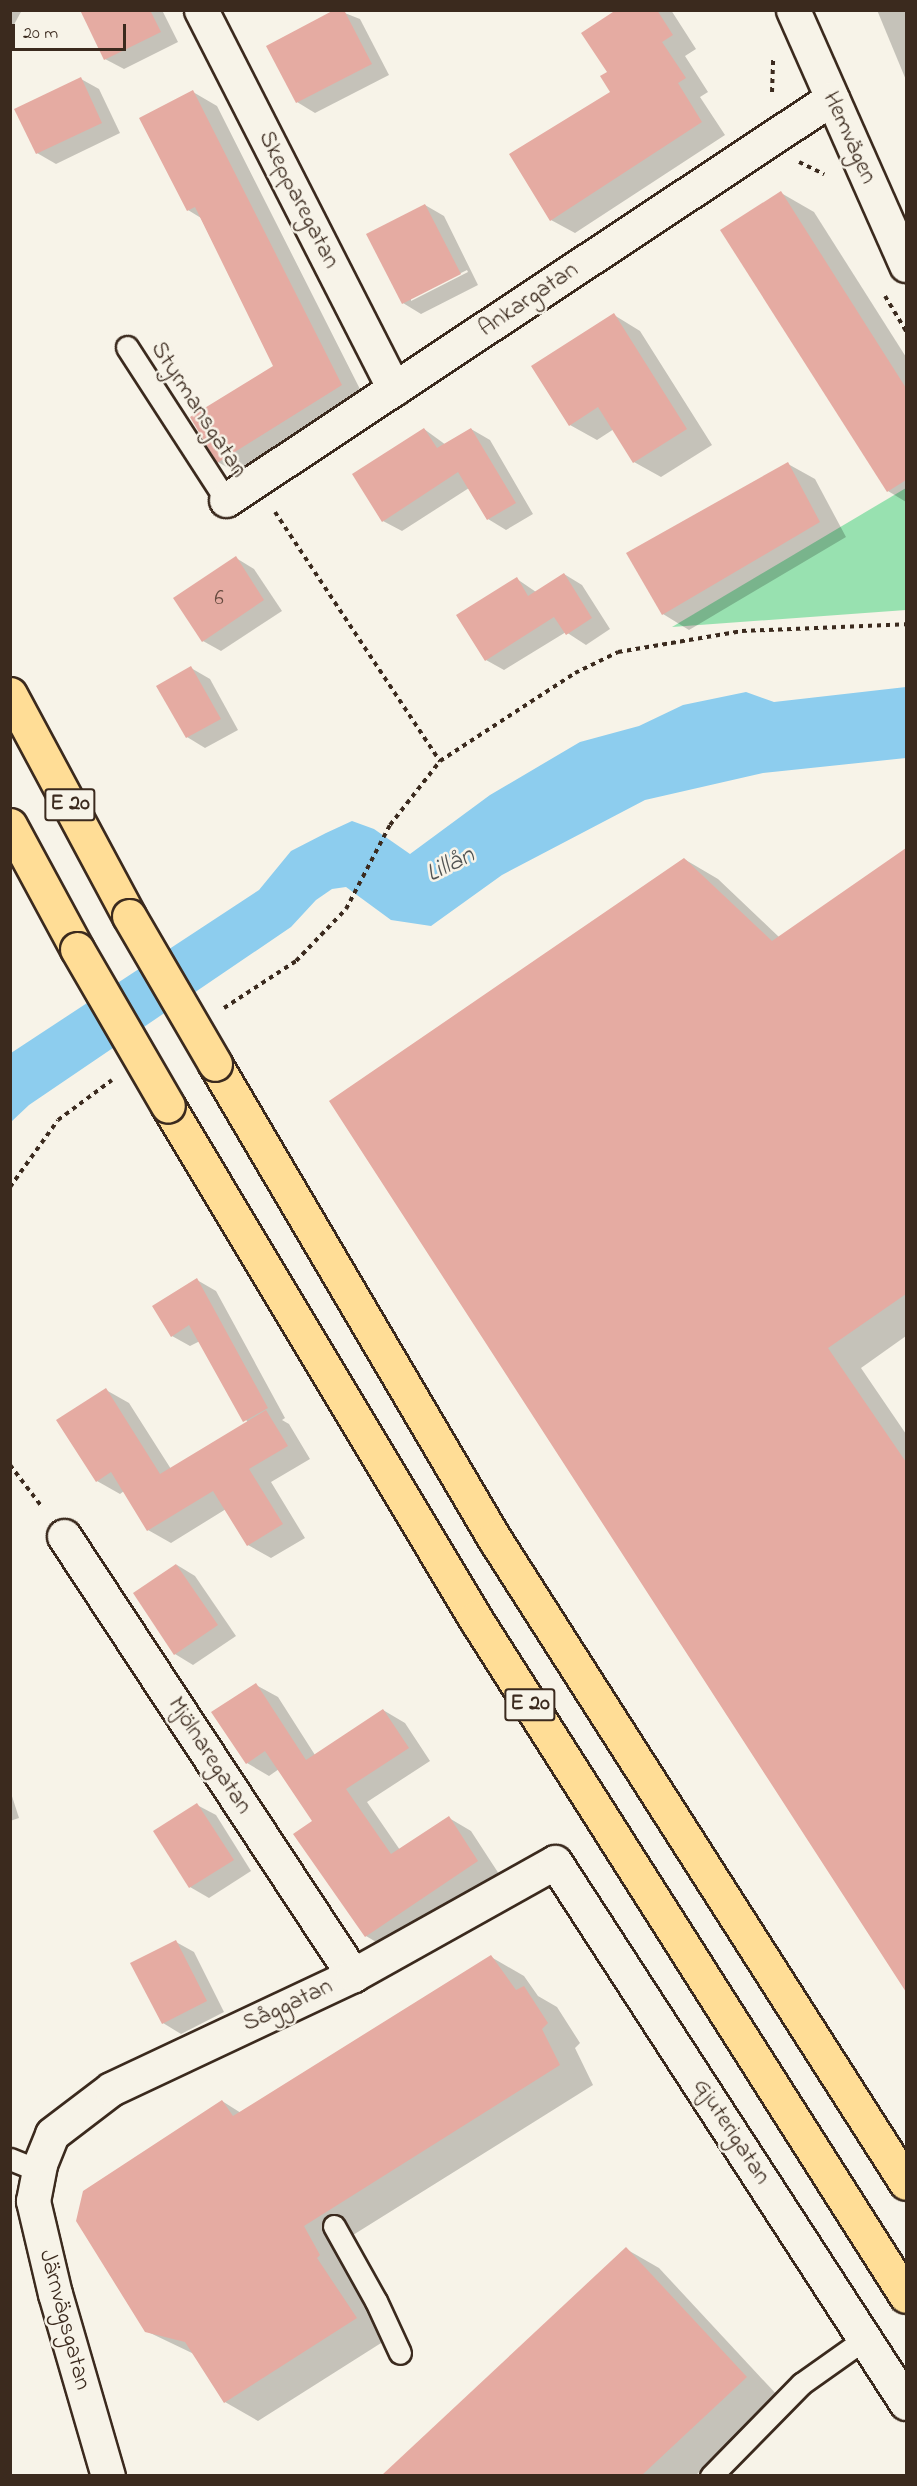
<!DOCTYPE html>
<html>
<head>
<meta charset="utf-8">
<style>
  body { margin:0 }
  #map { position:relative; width:917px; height:2486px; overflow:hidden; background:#f7f3e8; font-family:"Indie Flower",sans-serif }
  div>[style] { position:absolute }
  .green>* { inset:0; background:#98e1b0 }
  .water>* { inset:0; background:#8dcdee }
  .shadow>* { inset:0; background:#0003 }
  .building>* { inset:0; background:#e5aba2 }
  .path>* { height:4px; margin-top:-2px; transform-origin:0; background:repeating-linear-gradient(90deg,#3b2a1e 0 4.5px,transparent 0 9px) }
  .roads { filter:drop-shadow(2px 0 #3b2a1e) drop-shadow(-2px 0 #3b2a1e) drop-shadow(0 2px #3b2a1e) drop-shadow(0 -2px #3b2a1e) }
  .service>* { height:21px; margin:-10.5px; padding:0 10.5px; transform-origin:10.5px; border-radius:10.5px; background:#f7f3e8 }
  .minor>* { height:33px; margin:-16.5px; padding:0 16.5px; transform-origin:16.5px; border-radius:16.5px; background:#f7f3e8 }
  .trunk>* { height:33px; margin:-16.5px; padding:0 16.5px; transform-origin:16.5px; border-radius:16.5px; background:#ffdd96 }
  .bridges { filter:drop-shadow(2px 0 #3b2a1e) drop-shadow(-2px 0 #3b2a1e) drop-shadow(0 2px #3b2a1e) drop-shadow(0 -2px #3b2a1e) }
  .trunk-bridge>* { height:33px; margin:-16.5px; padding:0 16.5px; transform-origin:16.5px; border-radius:16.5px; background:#ffdd96 }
  span { translate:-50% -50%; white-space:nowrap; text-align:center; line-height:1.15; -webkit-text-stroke:5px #f7f3e8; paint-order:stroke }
  .number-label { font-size:21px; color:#664a3f }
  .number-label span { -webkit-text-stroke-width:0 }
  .shield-label span { padding:2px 4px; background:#f7f3e8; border:2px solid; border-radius:4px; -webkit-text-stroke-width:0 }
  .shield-label { font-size:22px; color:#3b2a1e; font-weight:700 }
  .street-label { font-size:24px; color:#3b2a1e }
  .water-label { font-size:26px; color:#505352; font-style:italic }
  .frame { position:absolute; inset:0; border:12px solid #3b2a1e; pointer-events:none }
  .scale { position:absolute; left:12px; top:24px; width:114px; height:27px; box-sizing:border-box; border:3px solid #3b2a1e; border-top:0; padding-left:8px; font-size:18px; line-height:21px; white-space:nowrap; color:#3b2a1e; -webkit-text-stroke:4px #f7f3e8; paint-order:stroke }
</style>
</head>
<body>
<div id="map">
  <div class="green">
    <div style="clip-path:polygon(906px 488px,906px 610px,672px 627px)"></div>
  </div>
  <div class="water">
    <div style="clip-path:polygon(906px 687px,906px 758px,763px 773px,645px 800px,502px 875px,431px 926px,391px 920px,346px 887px,332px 889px,316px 900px,291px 927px,29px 1105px,11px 1122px,11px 1053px,259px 890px,291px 851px,326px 833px,352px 821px,374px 829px,410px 854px,490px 795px,580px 742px,639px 726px,683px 705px,746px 692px,774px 702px)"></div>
  </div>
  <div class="shadow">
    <div style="clip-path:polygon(10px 10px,22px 10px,10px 32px)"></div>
    <div style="clip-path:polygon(81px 10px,162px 10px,178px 42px,124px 69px,105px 59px)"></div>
    <div style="clip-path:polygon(337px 10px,360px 19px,389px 75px,315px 113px,297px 102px)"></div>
    <div style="clip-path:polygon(619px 10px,671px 10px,696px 49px,685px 56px,708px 92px,700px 97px,725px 135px,575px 233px,551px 220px,612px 92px,609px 72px)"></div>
    <div style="clip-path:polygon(877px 10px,906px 10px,906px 80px)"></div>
    <div style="clip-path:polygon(81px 79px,99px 89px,120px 133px,56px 164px,37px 153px)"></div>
    <div style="clip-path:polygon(193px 92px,217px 106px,365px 399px,242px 476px,218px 462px,275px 366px,201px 218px,188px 210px)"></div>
    <div style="clip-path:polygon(781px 193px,814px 212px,906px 357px,906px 502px,888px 491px)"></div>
    <div style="clip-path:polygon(evenodd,425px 205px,444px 216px,478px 285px,421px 314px,403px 303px,425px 205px,467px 270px,468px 272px,411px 301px,411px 298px,467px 270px)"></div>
    <div style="clip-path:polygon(614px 315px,640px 331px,712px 445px,661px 477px,634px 462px,614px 429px,597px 440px,570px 425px)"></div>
    <div style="clip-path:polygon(424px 429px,446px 445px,471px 429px,490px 440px,533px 514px,506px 530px,488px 519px,469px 488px,402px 531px,383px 521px)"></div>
    <div style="clip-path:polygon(788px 464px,815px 479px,846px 537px,689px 630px,663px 614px)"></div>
    <div style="clip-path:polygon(236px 558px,254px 569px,282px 611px,221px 651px,203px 641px)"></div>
    <div style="clip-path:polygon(564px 574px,582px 585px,610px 629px,586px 645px,566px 632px,504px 670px,486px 660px,517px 579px,536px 592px)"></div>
    <div style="clip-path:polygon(191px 668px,210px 679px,238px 730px,205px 748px,187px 737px)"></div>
    <div style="clip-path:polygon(903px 852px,906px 854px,906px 1336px,861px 1368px,906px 1434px,906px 1989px,331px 1102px,684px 859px,718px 879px,780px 938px)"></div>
    <div style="clip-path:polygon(197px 1280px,216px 1291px,285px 1418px,282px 1420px,289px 1424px,310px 1459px,271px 1482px,305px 1538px,271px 1558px,248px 1545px,226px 1509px,171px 1543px,148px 1530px,124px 1491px,120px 1494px,97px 1481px,106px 1390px,129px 1403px,171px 1469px,248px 1423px,200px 1341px,190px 1346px,172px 1336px)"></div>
    <div style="clip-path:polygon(177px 1565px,195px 1576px,236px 1636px,193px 1665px,175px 1654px)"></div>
    <div style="clip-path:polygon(256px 1685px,278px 1697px,315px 1755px,383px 1710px,405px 1723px,430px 1761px,367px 1802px,400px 1850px,449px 1818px,471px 1831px,499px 1874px,388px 1949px,366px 1936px,314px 1821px,279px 1769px,269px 1776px,247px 1763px)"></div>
    <div style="clip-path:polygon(10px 1790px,19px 1818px,10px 1821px)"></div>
    <div style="clip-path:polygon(197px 1805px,216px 1815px,251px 1871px,209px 1898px,190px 1887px)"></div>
    <div style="clip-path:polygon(176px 1942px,194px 1952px,224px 2012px,181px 2034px,163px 2023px)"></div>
    <div style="clip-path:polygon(491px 1957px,524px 1976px,538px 1996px,557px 2007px,580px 2043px,575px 2048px,593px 2085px,337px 2245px,353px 2275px,350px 2277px,389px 2338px,258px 2421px,225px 2402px,194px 2354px,146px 2331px,222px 2101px,241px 2113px)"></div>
    <div style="clip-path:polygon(626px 2249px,659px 2268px,779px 2397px,695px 2476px,384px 2476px)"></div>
  </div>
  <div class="building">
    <div style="clip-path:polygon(80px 10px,150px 10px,161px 32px,104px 60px)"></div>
    <div style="clip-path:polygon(334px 10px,344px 10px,372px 64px,296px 103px,266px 46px)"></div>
    <div style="clip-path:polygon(616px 10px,657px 10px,673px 35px,662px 42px,686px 78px,678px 83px,702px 122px,550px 221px,509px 154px,610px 92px,600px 76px,607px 72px,581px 33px)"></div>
    <div style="clip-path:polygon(81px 77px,102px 123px,36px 154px,14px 109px)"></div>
    <div style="clip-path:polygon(193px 90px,342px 385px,217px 463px,190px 417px,273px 366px,195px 207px,187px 211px,139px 118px)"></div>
    <div style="clip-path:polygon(781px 191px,906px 388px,906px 480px,887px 492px,720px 230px)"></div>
    <div style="clip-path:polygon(425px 204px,461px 274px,402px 304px,366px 234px)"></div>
    <div style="clip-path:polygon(614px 313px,687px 429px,633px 463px,598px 407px,569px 426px,531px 366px)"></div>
    <div style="clip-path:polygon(424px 428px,437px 448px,471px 428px,516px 503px,487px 520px,458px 472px,382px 522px,352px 474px)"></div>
    <div style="clip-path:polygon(788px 462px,820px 522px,662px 615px,626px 553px)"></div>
    <div style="clip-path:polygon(236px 556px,264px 600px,202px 642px,173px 598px)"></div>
    <div style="clip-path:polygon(564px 573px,592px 618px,566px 635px,554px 617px,485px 661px,456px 615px,517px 577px,528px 596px)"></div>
    <div style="clip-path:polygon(191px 666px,221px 719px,186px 738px,156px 686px)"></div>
    <div style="clip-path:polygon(906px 848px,906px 1294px,828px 1348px,906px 1462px,906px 1992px,329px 1101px,684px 858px,772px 941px)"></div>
    <div style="clip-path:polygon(197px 1278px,268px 1408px,243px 1422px,189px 1325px,171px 1337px,152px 1306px)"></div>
    <div style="clip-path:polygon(106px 1388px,160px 1474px,266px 1410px,288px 1446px,249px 1469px,283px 1524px,247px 1546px,213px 1491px,147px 1531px,111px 1472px,96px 1482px,56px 1420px)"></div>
    <div style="clip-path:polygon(176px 1564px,218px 1625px,174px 1655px,133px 1593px)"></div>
    <div style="clip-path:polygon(256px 1683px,306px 1760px,383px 1709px,409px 1748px,346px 1789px,391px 1854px,449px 1816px,478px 1861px,365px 1937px,293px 1834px,312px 1821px,265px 1751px,246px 1764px,211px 1712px)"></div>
    <div style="clip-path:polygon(197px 1803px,234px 1860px,189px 1888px,153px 1831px)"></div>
    <div style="clip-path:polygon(176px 1940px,207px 2001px,162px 2024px,130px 1963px)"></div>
    <div style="clip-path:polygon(491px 1955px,516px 1990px,524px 1986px,548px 2023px,542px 2029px,560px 2065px,304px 2226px,320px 2255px,317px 2258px,357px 2318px,224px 2403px,185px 2342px,145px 2332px,76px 2221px,83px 2191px,222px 2100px,233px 2116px)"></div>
    <div style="clip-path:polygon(626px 2247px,747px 2377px,642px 2475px,382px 2475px)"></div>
  </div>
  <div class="path">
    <div style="left:772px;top:92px;width:34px;rotate:-88deg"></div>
    <div style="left:799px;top:162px;width:28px;rotate:26deg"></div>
    <div style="left:885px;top:296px;width:41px;rotate:59deg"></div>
    <div style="left:275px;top:512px;width:299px;rotate:56.5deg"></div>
    <div style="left:224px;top:1008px;width:86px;rotate:-33.1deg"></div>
    <div style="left:296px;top:961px;width:72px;rotate:-46.1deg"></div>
    <div style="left:346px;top:909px;width:95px;rotate:-62.4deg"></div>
    <div style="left:390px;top:825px;width:81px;rotate:-52deg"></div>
    <div style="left:440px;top:761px;width:161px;rotate:-33.1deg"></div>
    <div style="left:575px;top:673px;width:48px;rotate:-26deg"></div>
    <div style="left:618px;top:652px;width:126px;rotate:-9.6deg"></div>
    <div style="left:742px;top:631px;width:164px;rotate:-2.4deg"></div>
    <div style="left:10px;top:1187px;width:82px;rotate:-54.4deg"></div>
    <div style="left:58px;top:1120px;width:67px;rotate:-36.5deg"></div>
    <div style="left:10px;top:1465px;width:53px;rotate:52.7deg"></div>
  </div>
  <div class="roads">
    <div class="service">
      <div style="left:127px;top:347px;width:182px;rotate:57.1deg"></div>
      <div style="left:10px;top:2159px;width:31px;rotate:22deg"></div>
      <div style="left:334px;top:2226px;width:86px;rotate:60.8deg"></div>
      <div style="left:376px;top:2301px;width:57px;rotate:65.2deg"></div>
      <div style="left:711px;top:2476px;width:129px;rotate:-45.6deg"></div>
      <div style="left:801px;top:2384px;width:80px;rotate:-35.3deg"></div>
    </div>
    <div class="minor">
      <div style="left:201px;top:10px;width:425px;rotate:63deg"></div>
      <div style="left:793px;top:10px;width:279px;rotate:66.1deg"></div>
      <div style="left:226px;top:500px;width:727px;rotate:-33.56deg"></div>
      <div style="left:64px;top:1536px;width:526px;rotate:56.64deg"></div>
      <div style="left:108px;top:2476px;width:190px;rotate:-106.2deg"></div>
      <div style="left:55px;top:2294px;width:96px;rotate:-103.3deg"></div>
      <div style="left:33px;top:2201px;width:38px;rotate:-79deg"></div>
      <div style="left:40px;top:2164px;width:32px;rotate:-68deg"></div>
      <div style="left:52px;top:2134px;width:74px;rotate:-37.3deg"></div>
      <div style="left:111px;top:2089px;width:268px;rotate:-25.2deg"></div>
      <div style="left:353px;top:1975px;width:231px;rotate:-29.2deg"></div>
      <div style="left:555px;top:1862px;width:645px;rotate:57.02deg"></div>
    </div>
    <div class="trunk">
      <div style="left:10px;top:694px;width:252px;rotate:61.8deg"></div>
      <div style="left:10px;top:825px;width:141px;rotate:61.6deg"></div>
      <div style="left:215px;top:1064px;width:550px;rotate:59.52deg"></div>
      <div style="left:494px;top:1538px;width:765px;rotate:57.43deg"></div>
      <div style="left:168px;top:1106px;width:597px;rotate:59.05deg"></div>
      <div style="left:475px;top:1618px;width:803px;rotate:57.56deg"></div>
    </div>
  </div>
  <div class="bridges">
    <div class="trunk-bridge">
      <div style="left:129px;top:916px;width:171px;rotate:59.8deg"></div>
      <div style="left:77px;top:949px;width:181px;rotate:59.9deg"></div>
    </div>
  </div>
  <div class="number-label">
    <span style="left:219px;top:599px">6</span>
  </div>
  <div class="shield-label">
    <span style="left:70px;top:805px">E 20</span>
    <span style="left:530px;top:1705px">E 20</span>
  </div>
  <div class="street-label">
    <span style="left:849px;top:138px;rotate:66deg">Hemvägen</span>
    <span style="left:298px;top:200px;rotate:63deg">Skepparegatan</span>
    <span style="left:529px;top:300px;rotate:-34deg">Ankargatan</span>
    <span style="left:198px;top:410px;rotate:57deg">Styrmansgatan</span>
    <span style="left:209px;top:1756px;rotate:57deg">Mjölnaregatan</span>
    <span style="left:288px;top:2006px;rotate:-25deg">Såggatan</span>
    <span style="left:731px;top:2132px;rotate:57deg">Gjuterigatan</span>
    <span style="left:64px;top:2320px;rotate:75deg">Järnvägsgatan</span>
  </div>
  <div class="water-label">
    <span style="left:451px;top:866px;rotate:-26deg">Lillån</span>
  </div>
  <div class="frame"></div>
  <div class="scale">20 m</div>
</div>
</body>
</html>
